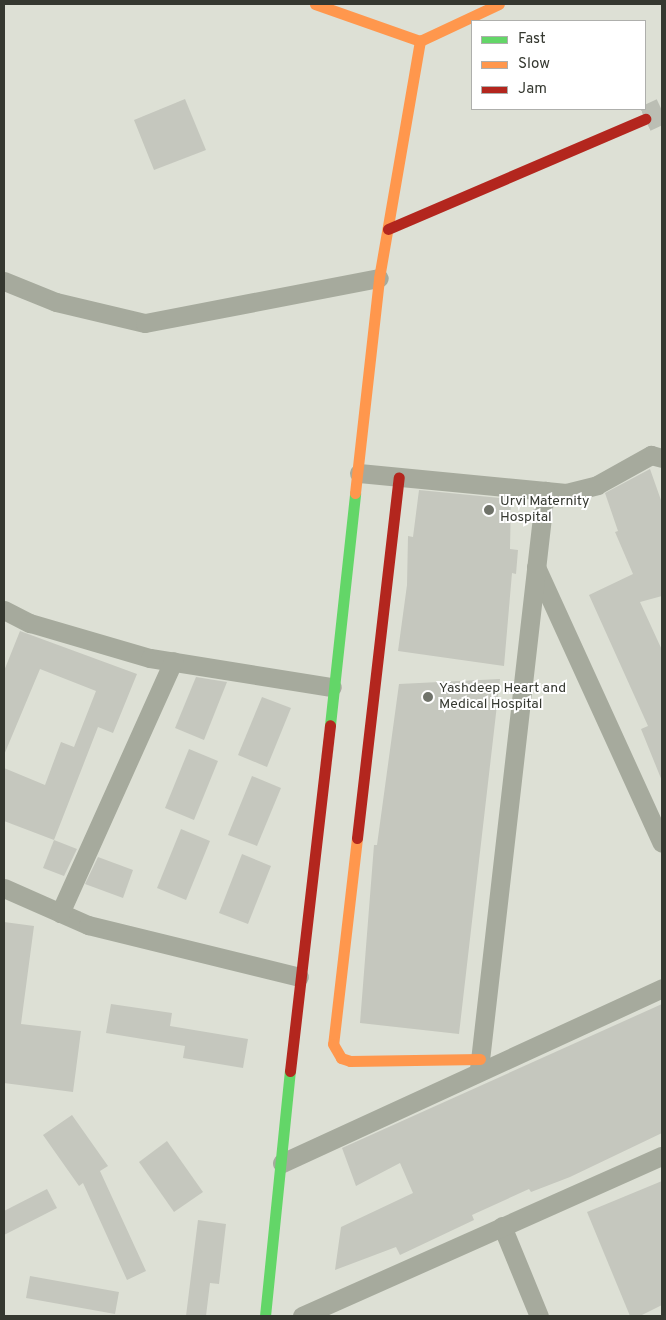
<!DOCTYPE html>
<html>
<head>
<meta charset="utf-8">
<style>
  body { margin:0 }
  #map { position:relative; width:666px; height:1320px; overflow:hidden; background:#dde0d5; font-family:Overpass,sans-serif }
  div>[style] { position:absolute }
  .building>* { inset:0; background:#c5c7be }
  .secondary-tunnel>* { height:26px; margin-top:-13px; transform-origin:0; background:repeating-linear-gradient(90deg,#bbbeb4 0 26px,transparent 0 39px) }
  .street>* { height:19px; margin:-9.5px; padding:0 9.5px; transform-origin:9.5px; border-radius:9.5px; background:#a6aa9d }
  .fast>* { height:11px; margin:-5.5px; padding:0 5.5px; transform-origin:5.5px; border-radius:5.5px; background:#63d668 }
  .slow>* { height:11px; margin:-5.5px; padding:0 5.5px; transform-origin:5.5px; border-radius:5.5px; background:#ff974d }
  .jam>* { height:11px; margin:-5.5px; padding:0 5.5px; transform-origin:5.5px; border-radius:5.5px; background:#b3261e }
  .dots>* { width:14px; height:14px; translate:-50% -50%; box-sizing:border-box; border:2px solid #fff; border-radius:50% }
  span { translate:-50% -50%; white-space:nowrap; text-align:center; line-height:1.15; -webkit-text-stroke:4px #fff; paint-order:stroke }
  .poi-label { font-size:14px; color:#353830 }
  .left { translate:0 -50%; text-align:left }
  .frame { position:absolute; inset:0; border:5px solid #353830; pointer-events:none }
  .legend { position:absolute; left:471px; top:20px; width:175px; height:90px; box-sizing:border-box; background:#fff; border:1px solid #aeafac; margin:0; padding:6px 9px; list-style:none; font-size:15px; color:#353830 }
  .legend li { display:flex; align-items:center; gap:10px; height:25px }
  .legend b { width:25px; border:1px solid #aeafac }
</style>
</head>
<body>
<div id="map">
  <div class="building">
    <div style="clip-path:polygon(185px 99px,206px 150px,154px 170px,134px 120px)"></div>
    <div style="clip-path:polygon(650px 469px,662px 503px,662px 596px,640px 602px,662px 650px,662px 781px,641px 729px,648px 726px,589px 595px,633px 574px,615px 532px,618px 531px,605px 493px)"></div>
    <div style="clip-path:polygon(419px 490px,511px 499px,510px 549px,518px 550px,516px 574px,512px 573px,504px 666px,398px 651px,407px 585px,408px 536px,413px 537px)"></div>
    <div style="clip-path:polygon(20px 631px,137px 674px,113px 733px,98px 727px,54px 840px,4px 821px,4px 768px,45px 785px,61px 742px,74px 747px,96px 691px,40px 669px,4px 755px,4px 671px)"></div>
    <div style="clip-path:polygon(196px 677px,227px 682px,204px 740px,175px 728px)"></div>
    <div style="clip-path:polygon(500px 679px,459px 1034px,360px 1023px,374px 845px,377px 845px,399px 684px)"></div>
    <div style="clip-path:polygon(262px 697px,291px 708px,267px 767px,238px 755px)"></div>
    <div style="clip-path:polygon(189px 749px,218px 761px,194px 820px,165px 808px)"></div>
    <div style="clip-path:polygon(252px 776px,281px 788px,257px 846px,228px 835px)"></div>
    <div style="clip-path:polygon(181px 829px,210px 841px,186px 900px,157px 888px)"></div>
    <div style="clip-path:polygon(54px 840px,77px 849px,64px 876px,43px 868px)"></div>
    <div style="clip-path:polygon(242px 854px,271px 866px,248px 924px,219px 913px)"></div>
    <div style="clip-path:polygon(98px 857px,133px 870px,123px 898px,85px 884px)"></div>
    <div style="clip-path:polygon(4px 922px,34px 926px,21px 1024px,81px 1031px,73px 1092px,4px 1083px)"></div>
    <div style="clip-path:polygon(111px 1004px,172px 1013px,170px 1026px,248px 1039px,243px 1068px,183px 1058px,185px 1046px,106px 1033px)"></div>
    <div style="clip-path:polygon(662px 1004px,662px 1133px,570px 1177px,531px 1192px,529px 1189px,472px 1215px,474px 1220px,400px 1255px,396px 1247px,335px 1270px,341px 1227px,413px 1193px,400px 1163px,356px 1186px,342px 1148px)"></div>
    <div style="clip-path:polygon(72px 1115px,108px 1166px,100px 1171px,146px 1271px,127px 1280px,83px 1183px,79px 1186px,43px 1135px)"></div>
    <div style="clip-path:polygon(167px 1141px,203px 1192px,174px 1212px,139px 1162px)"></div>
    <div style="clip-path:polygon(662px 1181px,662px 1305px,640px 1316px,630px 1316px,587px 1212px)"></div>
    <div style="clip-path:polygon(47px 1189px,57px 1208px,4px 1235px,4px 1211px)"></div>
    <div style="clip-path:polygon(198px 1220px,226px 1224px,219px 1284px,210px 1283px,206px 1316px,186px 1316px)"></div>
    <div style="clip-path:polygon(30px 1276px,119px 1292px,115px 1314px,26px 1298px)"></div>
  </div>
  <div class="secondary-tunnel">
    <div style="left:645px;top:119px;width:19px;rotate:-25deg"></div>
  </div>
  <div class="street">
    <div style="left:4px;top:281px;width:56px;rotate:22deg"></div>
    <div style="left:56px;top:302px;width:91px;rotate:13.3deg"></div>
    <div style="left:145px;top:323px;width:238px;rotate:-10.9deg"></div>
    <div style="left:359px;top:473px;width:208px;rotate:5.5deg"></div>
    <div style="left:566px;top:493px;width:32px;rotate:-14deg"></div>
    <div style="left:597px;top:485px;width:62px;rotate:-29.1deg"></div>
    <div style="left:651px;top:455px;width:11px;rotate:15deg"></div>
    <div style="left:536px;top:567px;width:303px;rotate:65.5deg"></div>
    <div style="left:4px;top:610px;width:29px;rotate:27deg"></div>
    <div style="left:30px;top:623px;width:125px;rotate:16.3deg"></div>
    <div style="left:150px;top:658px;width:184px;rotate:9.1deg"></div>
    <div style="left:4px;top:888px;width:92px;rotate:23.8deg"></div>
    <div style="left:88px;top:925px;width:217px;rotate:13.8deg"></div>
    <div style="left:60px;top:913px;width:276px;rotate:-65.8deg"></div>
    <div style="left:479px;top:1069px;width:582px;rotate:-83.49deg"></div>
    <div style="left:282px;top:1163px;width:418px;rotate:-24.7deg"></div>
    <div style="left:502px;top:1226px;width:97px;rotate:67.7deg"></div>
    <div style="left:302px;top:1316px;width:394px;rotate:-24deg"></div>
  </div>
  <div class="fast">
    <div style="left:330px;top:725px;width:233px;rotate:-83.8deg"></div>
    <div style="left:265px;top:1316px;width:246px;rotate:-84.2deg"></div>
  </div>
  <div class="slow">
    <div style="left:315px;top:4px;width:111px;rotate:19.4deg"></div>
    <div style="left:420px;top:41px;width:87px;rotate:-25.1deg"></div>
    <div style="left:355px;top:493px;width:216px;rotate:-83.6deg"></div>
    <div style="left:379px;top:278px;width:241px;rotate:-80.2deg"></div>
    <div style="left:357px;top:838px;width:207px;rotate:96.6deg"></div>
    <div style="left:333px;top:1044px;width:16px;rotate:60deg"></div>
    <div style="left:341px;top:1058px;width:9px;rotate:18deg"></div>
    <div style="left:350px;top:1061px;width:130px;rotate:-0.9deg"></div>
  </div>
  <div class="jam">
    <div style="left:388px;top:229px;width:280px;rotate:-23.2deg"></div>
    <div style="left:357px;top:838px;width:363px;rotate:-83.4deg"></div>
    <div style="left:290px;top:1071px;width:348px;rotate:-83.4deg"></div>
  </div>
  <div class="dots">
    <div style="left:489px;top:510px;background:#70736a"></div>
    <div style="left:428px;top:697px;background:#70736a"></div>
  </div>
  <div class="poi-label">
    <span class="left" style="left:500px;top:510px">Urvi Maternity<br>Hospital</span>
    <span class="left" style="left:439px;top:697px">Yashdeep Heart and<br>Medical Hospital</span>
  </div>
  <div class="frame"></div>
  <ul class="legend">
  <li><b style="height:6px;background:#63d668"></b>Fast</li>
  <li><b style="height:6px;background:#ff974d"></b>Slow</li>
  <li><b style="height:6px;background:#b3261e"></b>Jam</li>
  </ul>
</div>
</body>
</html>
